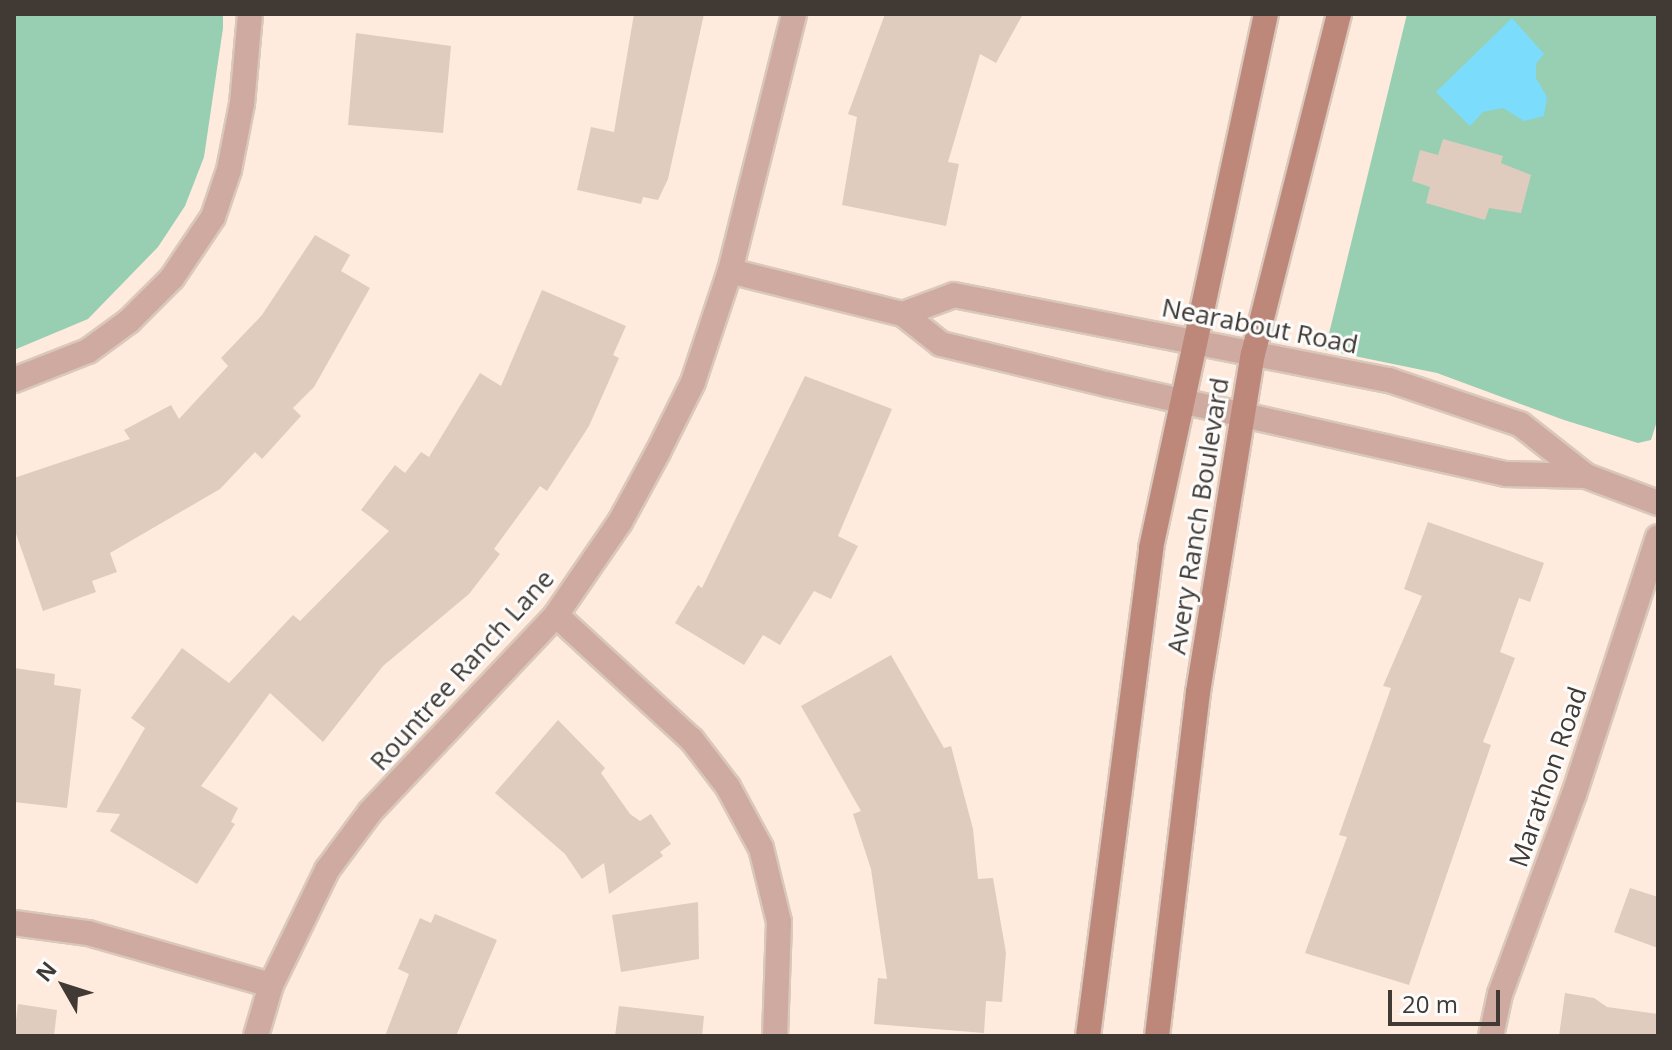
<!DOCTYPE html>
<html>
<head>
<meta charset="utf-8">
<style>
  body { margin:0 }
  #map { position:relative; width:1672px; height:1050px; overflow:hidden; background:#ffebdd; font-family:"Open Sans",sans-serif }
  div>[style] { position:absolute }
  .green>* { inset:0; background:#98ceb2 }
  .water>* { inset:0; background:#7bdcfc }
  .building>* { inset:0; background:#dfccbe }
  .roads { filter:drop-shadow(2px 0 #d9c8bb) drop-shadow(-2px 0 #d9c8bb) drop-shadow(0 2px #d9c8bb) drop-shadow(0 -2px #d9c8bb) }
  .street>* { height:24px; margin:-12px; padding:0 12px; transform-origin:12px; border-radius:12px; background:#cfaaa1 }
  .secondary>* { height:24px; margin:-12px; padding:0 12px; transform-origin:12px; border-radius:12px; background:#bd887a }
  span { translate:-50% -50%; white-space:nowrap; text-align:center; line-height:1.15; -webkit-text-stroke:6px #fcfcfc; paint-order:stroke }
  .street-label { font-size:26px; color:#413a34 }
  .frame { position:absolute; inset:0; border:16px solid #413a34; pointer-events:none }
  .north { position:absolute; left:24px; top:946px; width:80px; height:80px; -webkit-text-stroke:6px #fcfcfc; paint-order:stroke; rotate:309deg; font-size:22px; font-weight:700; line-height:32px; text-align:center; color:#413a34 }
  .north::after { content:''; display:block; margin:auto; width:28px; height:36px; background:#413a34; clip-path:polygon(50% 0,100% 100%,50% 72%,0 100%) }
  .scale { position:absolute; left:1388px; top:990px; width:112px; height:36px; box-sizing:border-box; border:4px solid #413a34; border-top:0; padding-left:10px; font-size:24px; line-height:28px; white-space:nowrap; color:#413a34; -webkit-text-stroke:6px #fcfcfc; paint-order:stroke }
</style>
</head>
<body>
<div id="map">
  <div class="green">
    <div style="clip-path:polygon(14px 14px,223px 14px,223px 28px,204px 157px,185px 206px,158px 247px,88px 319px,14px 350px)"></div>
    <div style="clip-path:polygon(1407px 14px,1658px 14px,1658px 418px,1651px 440px,1638px 443px,1564px 420px,1437px 373px,1325px 350px)"></div>
  </div>
  <div class="water">
    <div style="clip-path:polygon(1512px 18px,1544px 54px,1536px 64px,1536px 78px,1547px 97px,1544px 116px,1524px 121px,1503px 108px,1483px 112px,1470px 126px,1436px 92px)"></div>
  </div>
  <div class="building">
    <div style="clip-path:polygon(634px 14px,704px 14px,668px 179px,658px 200px,643px 197px,641px 204px,577px 190px,591px 127px,614px 132px)"></div>
    <div style="clip-path:polygon(885px 14px,1023px 14px,996px 63px,980px 54px,948px 162px,959px 164px,946px 226px,842px 205px,857px 117px,848px 114px)"></div>
    <div style="clip-path:polygon(356px 33px,451px 46px,443px 133px,348px 125px)"></div>
    <div style="clip-path:polygon(1443px 139px,1503px 156px,1501px 163px,1531px 175px,1521px 213px,1489px 208px,1485px 220px,1426px 203px,1430px 187px,1412px 181px,1420px 150px,1438px 155px)"></div>
    <div style="clip-path:polygon(315px 235px,350px 255px,341px 271px,370px 288px,314px 387px,293px 408px,301px 416px,262px 459px,255px 452px,220px 489px,110px 553px,117px 572px,92px 581px,96px 592px,43px 611px,14px 528px,14px 478px,130px 439px,124px 430px,171px 405px,179px 419px,228px 366px,221px 358px,262px 315px)"></div>
    <div style="clip-path:polygon(542px 290px,626px 326px,613px 355px,619px 358px,589px 426px,547px 491px,540px 486px,494px 549px,500px 554px,469px 594px,383px 666px,323px 742px,270px 693px,201px 786px,238px 808px,231px 822px,235px 824px,197px 884px,110px 831px,120px 814px,96px 812px,145px 728px,131px 718px,182px 648px,229px 683px,293px 615px,300px 621px,389px 531px,361px 510px,395px 465px,405px 473px,421px 452px,429px 457px,480px 373px,501px 386px)"></div>
    <div style="clip-path:polygon(805px 376px,892px 409px,838px 536px,858px 546px,831px 599px,814px 591px,780px 645px,763px 635px,744px 665px,675px 623px,698px 585px,702px 588px)"></div>
    <div style="clip-path:polygon(1428px 522px,1544px 563px,1530px 602px,1519px 598px,1500px 652px,1515px 658px,1483px 742px,1491px 745px,1409px 985px,1305px 953px,1347px 837px,1339px 835px,1391px 688px,1383px 686px,1422px 596px,1404px 589px)"></div>
    <div style="clip-path:polygon(891px 655px,944px 748px,951px 746px,973px 829px,978px 879px,993px 878px,1006px 953px,1002px 1002px,986px 1001px,984px 1033px,874px 1024px,878px 978px,887px 979px,871px 869px,853px 814px,861px 811px,801px 706px)"></div>
    <div style="clip-path:polygon(14px 668px,55px 674px,54px 685px,81px 689px,67px 808px,14px 802px)"></div>
    <div style="clip-path:polygon(558px 720px,605px 768px,601px 773px,630px 814px,640px 821px,651px 814px,671px 844px,660px 852px,663px 856px,609px 894px,604px 863px,582px 879px,565px 854px,495px 793px)"></div>
    <div style="clip-path:polygon(1630px 888px,1658px 897px,1658px 948px,1614px 932px)"></div>
    <div style="clip-path:polygon(698px 902px,699px 959px,621px 972px,612px 915px)"></div>
    <div style="clip-path:polygon(435px 914px,497px 940px,456px 1036px,385px 1036px,409px 974px,398px 969px,420px 918px,431px 923px)"></div>
    <div style="clip-path:polygon(1565px 993px,1594px 998px,1607px 1007px,1658px 1014px,1658px 1036px,1559px 1036px)"></div>
    <div style="clip-path:polygon(18px 1004px,57px 1010px,54px 1036px,14px 1036px)"></div>
    <div style="clip-path:polygon(619px 1006px,704px 1016px,702px 1036px,615px 1036px)"></div>
  </div>
  <div class="roads">
    <div class="street">
      <div style="left:730px;top:271px;width:178px;rotate:14deg"></div>
      <div style="left:903px;top:314px;width:48px;rotate:38.3deg"></div>
      <div style="left:941px;top:344px;width:170px;rotate:13.6deg"></div>
      <div style="left:1106px;top:384px;width:410px;rotate:12.7deg"></div>
      <div style="left:1506px;top:474px;width:80px;rotate:1.4deg"></div>
      <div style="left:903px;top:314px;width:54px;rotate:-20.4deg"></div>
      <div style="left:954px;top:295px;width:443px;rotate:11.1deg"></div>
      <div style="left:1389px;top:380px;width:138px;rotate:18.6deg"></div>
      <div style="left:1520px;top:424px;width:84px;rotate:38.2deg"></div>
      <div style="left:1586px;top:476px;width:77px;rotate:20.6deg"></div>
      <div style="left:14px;top:380px;width:79px;rotate:-21.4deg"></div>
      <div style="left:88px;top:351px;width:51px;rotate:-36.2deg"></div>
      <div style="left:129px;top:321px;width:61px;rotate:-45deg"></div>
      <div style="left:172px;top:278px;width:73px;rotate:-56.1deg"></div>
      <div style="left:213px;top:217px;width:50px;rotate:-71.2deg"></div>
      <div style="left:229px;top:170px;width:67px;rotate:-78.9deg"></div>
      <div style="left:242px;top:104px;width:90px;rotate:-84.9deg"></div>
      <div style="left:556px;top:615px;width:185px;rotate:42.6deg"></div>
      <div style="left:692px;top:740px;width:59px;rotate:52.5deg"></div>
      <div style="left:728px;top:787px;width:69px;rotate:61.6deg"></div>
      <div style="left:761px;top:848px;width:76px;rotate:76.3deg"></div>
      <div style="left:779px;top:922px;width:114px;rotate:92deg"></div>
      <div style="left:14px;top:923px;width:75px;rotate:7.7deg"></div>
      <div style="left:88px;top:933px;width:190px;rotate:15.9deg"></div>
      <div style="left:256px;top:1036px;width:53px;rotate:-73.6deg"></div>
      <div style="left:271px;top:985px;width:128px;rotate:-64deg"></div>
      <div style="left:327px;top:870px;width:72px;rotate:-53.4deg"></div>
      <div style="left:370px;top:812px;width:271px;rotate:-46.6deg"></div>
      <div style="left:556px;top:615px;width:113px;rotate:-55.5deg"></div>
      <div style="left:620px;top:522px;width:80px;rotate:-61.5deg"></div>
      <div style="left:658px;top:452px;width:78px;rotate:-63.4deg"></div>
      <div style="left:693px;top:382px;width:117px;rotate:-71.6deg"></div>
      <div style="left:730px;top:271px;width:265px;rotate:-76deg"></div>
      <div style="left:1491px;top:1036px;width:43px;rotate:-77.9deg"></div>
      <div style="left:1500px;top:994px;width:213px;rotate:-69.7deg"></div>
      <div style="left:1574px;top:794px;width:270px;rotate:-71.9deg"></div>
    </div>
    <div class="secondary">
      <div style="left:1088px;top:1036px;width:492px;rotate:-82.6deg"></div>
      <div style="left:1151px;top:548px;width:546px;rotate:-77.85deg"></div>
      <div style="left:1157px;top:1036px;width:346px;rotate:-83.2deg"></div>
      <div style="left:1198px;top:692px;width:342px;rotate:-80.8deg"></div>
      <div style="left:1253px;top:354px;width:351px;rotate:-75.8deg"></div>
    </div>
  </div>
  <div class="street-label">
    <span style="left:1260px;top:326px;rotate:11deg">Nearabout Road</span>
    <span style="left:1198px;top:516px;rotate:-81deg">Avery Ranch Boulevard</span>
    <span style="left:462px;top:670px;rotate:-48deg">Rountree Ranch Lane</span>
    <span style="left:1548px;top:777px;rotate:-71deg">Marathon Road</span>
  </div>
  <div class="frame"></div>
  <div class="north">N</div>
  <div class="scale">20 m</div>
</div>
</body>
</html>
